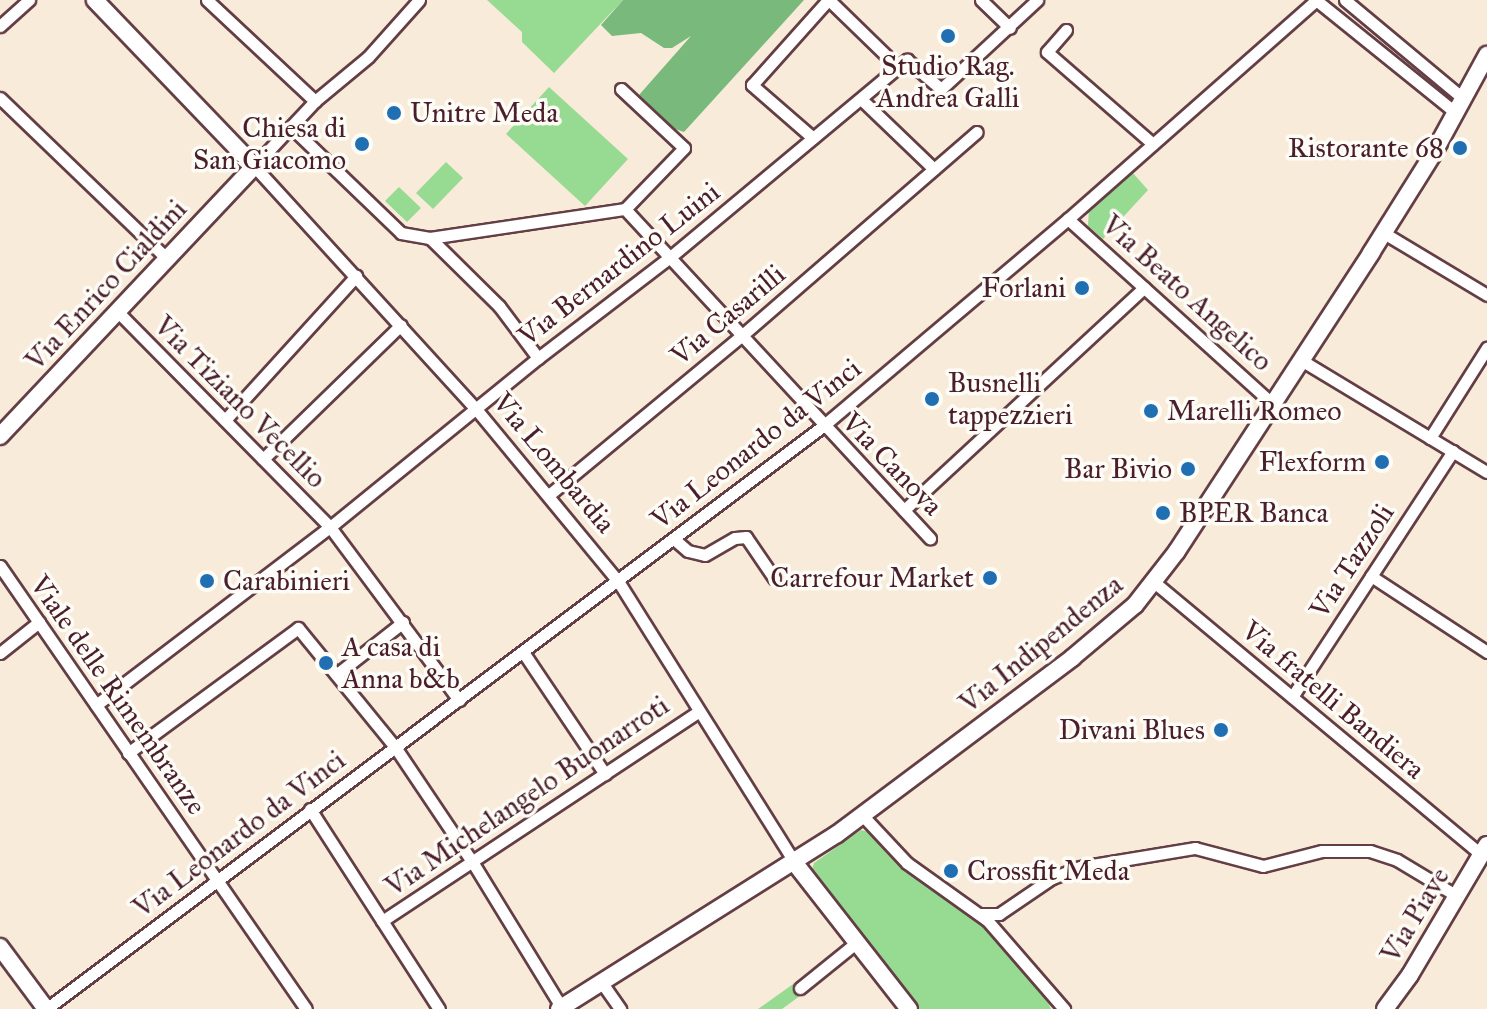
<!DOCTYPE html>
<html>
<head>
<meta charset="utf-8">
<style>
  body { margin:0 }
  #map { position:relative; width:1487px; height:1009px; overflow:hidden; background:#f9ebd9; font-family:"IM FELL Great Primer",serif }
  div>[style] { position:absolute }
  .green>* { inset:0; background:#97da92 }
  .forest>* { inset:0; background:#79ba7c }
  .roads { filter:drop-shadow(2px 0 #643e45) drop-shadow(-2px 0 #643e45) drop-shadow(0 2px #643e45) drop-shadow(0 -2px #643e45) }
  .street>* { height:11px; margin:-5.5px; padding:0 5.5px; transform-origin:5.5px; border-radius:5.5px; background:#fff }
  .secondary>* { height:16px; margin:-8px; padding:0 8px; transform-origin:8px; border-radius:8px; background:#fff }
  .dots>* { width:22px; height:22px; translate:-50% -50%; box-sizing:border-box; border:4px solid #fdfcf7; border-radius:50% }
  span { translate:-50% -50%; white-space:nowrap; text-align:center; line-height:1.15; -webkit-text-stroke:7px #fdfcf7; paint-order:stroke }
  .poi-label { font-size:28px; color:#4a1f2b }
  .left { translate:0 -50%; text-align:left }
  .right { translate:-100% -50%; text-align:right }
  .street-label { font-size:28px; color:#4a1f2b }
</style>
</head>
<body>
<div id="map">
  <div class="green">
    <div style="clip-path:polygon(487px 0,623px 0,554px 73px,522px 42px,522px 32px)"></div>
    <div style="clip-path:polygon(549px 87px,628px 159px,585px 206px,506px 134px)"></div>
    <div style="clip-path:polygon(446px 162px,463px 178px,433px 209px,416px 193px)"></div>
    <div style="clip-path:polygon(1132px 172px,1148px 190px,1103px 239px,1088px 226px,1089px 208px)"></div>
    <div style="clip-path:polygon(399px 187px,421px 208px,407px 222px,385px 201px)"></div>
    <div style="clip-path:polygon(861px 830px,869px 832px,904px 867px,990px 930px,1043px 992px,1051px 1009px,919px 1009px,811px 873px,814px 863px)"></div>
    <div style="clip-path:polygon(796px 982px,804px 993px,782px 1009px,758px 1009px)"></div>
  </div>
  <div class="forest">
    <div style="clip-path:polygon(623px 0,804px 0,684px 132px,675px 129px,639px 95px,691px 36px,672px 48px,664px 48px,641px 33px,612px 36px,601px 25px)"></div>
  </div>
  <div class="roads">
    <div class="street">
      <div style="left:207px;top:0;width:148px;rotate:43.1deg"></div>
      <div style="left:419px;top:0;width:76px;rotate:131.8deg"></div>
      <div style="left:368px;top:57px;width:69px;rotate:140.3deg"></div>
      <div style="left:315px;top:101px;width:89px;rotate:133.2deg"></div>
      <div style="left:254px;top:166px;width:329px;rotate:47.6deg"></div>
      <div style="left:476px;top:409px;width:223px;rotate:50.5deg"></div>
      <div style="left:618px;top:581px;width:332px;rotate:57.9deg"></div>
      <div style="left:829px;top:0;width:96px;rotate:44.2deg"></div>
      <div style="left:981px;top:0;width:40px;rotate:44deg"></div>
      <div style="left:1316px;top:0;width:180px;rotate:38.9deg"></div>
      <div style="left:1345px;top:0;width:155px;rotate:39.8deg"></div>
      <div style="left:0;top:26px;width:39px;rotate:-42deg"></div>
      <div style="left:1066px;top:30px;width:29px;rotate:131deg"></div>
      <div style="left:1047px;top:52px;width:140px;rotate:41deg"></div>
      <div style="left:621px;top:89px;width:86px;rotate:43.1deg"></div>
      <div style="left:684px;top:148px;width:85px;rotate:134deg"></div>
      <div style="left:0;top:98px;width:231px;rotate:43.9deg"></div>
      <div style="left:861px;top:99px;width:101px;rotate:43.8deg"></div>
      <div style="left:291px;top:127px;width:153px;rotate:43.9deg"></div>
      <div style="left:401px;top:233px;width:29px;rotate:10deg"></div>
      <div style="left:430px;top:238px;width:97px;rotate:44.6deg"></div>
      <div style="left:499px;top:306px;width:65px;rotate:53.1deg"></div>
      <div style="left:813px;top:138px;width:81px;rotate:-139deg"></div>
      <div style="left:752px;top:85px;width:114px;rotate:-48.2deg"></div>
      <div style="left:625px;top:209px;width:449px;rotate:47.2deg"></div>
      <div style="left:1068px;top:219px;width:276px;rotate:42.1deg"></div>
      <div style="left:1384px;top:233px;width:120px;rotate:31deg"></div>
      <div style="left:430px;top:238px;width:197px;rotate:-8.5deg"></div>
      <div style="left:116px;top:310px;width:305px;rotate:45.4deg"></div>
      <div style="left:330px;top:527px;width:216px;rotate:53.3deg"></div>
      <div style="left:1301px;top:360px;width:217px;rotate:31.1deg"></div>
      <div style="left:225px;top:420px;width:195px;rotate:-47.7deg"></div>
      <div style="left:1430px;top:438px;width:107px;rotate:-57.7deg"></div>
      <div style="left:263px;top:459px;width:192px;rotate:-44.2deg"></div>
      <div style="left:550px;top:494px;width:246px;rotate:-39.6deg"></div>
      <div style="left:740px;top:337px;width:313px;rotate:-40.9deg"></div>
      <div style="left:904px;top:510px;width:327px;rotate:-42.8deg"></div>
      <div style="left:674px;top:539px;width:18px;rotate:41deg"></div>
      <div style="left:688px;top:551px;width:17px;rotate:13deg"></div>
      <div style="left:705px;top:555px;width:34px;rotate:-30deg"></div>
      <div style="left:735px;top:538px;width:11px;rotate:-5deg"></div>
      <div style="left:746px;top:537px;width:50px;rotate:55.7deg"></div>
      <div style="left:0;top:566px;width:538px;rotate:55.37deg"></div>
      <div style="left:1371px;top:576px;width:139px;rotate:33.2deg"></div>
      <div style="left:1154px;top:582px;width:427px;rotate:39.8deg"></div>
      <div style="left:523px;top:652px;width:147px;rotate:56.1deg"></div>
      <div style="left:0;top:653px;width:50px;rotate:-38.5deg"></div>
      <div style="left:337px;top:674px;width:84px;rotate:-38.2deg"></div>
      <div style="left:1292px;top:697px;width:294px;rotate:-56.8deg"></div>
      <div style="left:96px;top:705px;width:294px;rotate:-37.3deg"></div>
      <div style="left:330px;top:527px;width:268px;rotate:-39.1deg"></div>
      <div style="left:538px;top:358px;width:165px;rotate:-37.4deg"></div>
      <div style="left:669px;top:258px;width:310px;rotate:-39.8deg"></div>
      <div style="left:907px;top:60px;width:45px;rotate:40.5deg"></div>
      <div style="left:941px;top:89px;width:131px;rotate:-42.8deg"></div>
      <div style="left:128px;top:753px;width:211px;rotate:-36.3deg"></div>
      <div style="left:298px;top:628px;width:154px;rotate:50.8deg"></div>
      <div style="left:395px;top:747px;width:140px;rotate:56.1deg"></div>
      <div style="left:473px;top:863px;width:170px;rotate:58.5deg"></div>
      <div style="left:310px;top:809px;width:238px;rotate:57.2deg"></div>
      <div style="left:863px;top:816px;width:64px;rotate:46.9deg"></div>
      <div style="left:907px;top:863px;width:98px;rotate:35.5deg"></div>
      <div style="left:987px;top:920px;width:118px;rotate:49.1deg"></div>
      <div style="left:979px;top:914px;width:20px"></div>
      <div style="left:999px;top:914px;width:64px;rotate:-34.2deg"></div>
      <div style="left:1052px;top:878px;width:30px;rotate:-21deg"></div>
      <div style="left:1080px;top:867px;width:117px;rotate:-9.4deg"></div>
      <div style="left:1195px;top:848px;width:70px;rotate:14.8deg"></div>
      <div style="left:1263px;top:866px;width:61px;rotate:-14.3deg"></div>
      <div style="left:1322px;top:851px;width:48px"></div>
      <div style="left:1370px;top:851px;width:28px;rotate:18deg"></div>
      <div style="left:1397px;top:860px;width:70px;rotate:31deg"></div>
      <div style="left:382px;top:921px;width:379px;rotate:-33.5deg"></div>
      <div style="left:602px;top:983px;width:32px;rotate:55deg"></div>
      <div style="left:800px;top:988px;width:73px;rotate:-38.9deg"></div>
      <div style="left:46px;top:1009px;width:971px;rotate:-36.88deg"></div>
      <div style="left:823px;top:426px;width:321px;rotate:-40.2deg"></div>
      <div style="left:1068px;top:219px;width:331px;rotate:-41.4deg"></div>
    </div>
    <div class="secondary">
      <div style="left:0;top:436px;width:371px;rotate:-46.7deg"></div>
      <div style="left:254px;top:166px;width:230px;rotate:-133.8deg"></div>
      <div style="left:794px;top:862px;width:187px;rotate:52deg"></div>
      <div style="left:0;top:947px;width:77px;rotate:53.4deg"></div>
      <div style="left:559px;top:1009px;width:328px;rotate:-32.2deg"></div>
      <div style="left:837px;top:834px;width:294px;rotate:-36.8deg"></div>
      <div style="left:1072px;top:658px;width:82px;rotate:-40.1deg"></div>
      <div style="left:1135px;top:605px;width:68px;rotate:-52.1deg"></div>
      <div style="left:1177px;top:551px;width:356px;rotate:-56.9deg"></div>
      <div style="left:1371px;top:253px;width:117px;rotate:-57.9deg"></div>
      <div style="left:1433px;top:154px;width:113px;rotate:-61.4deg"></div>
      <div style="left:1385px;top:1009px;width:42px;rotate:-53.7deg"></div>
      <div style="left:1410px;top:975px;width:151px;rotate:-59.4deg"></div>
    </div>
  </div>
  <div class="dots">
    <div style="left:948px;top:36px;background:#1f6fb2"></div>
    <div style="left:394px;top:113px;background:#1f6fb2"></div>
    <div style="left:362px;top:144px;background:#1f6fb2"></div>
    <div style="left:1460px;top:148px;background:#1f6fb2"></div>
    <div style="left:1082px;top:288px;background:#1f6fb2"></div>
    <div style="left:932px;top:399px;background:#1f6fb2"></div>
    <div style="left:1151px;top:411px;background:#1f6fb2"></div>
    <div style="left:1382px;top:462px;background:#1f6fb2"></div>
    <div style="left:1188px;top:469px;background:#1f6fb2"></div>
    <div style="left:1163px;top:513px;background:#1f6fb2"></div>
    <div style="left:990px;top:578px;background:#1f6fb2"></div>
    <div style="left:207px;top:581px;background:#1f6fb2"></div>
    <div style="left:326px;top:663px;background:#1f6fb2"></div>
    <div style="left:1221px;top:730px;background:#1f6fb2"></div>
    <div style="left:951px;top:871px;background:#1f6fb2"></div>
  </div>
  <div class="poi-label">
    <span style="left:948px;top:82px">Studio Rag.<br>Andrea Galli</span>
    <span class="left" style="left:410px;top:113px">Unitre Meda</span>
    <span class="right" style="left:346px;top:144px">Chiesa di<br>San Giacomo</span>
    <span class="right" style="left:1444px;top:148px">Ristorante 68</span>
    <span class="right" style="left:1066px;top:288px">Forlani</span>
    <span class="left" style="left:948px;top:399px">Busnelli<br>tappezzieri</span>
    <span class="left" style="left:1167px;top:411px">Marelli Romeo</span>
    <span class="right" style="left:1366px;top:462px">Flexform</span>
    <span class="right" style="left:1172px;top:469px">Bar Bivio</span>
    <span class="left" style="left:1179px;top:513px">BPER Banca</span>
    <span class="right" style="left:974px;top:578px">Carrefour Market</span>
    <span class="left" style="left:223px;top:581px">Carabinieri</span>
    <span class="left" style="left:342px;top:663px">A casa di<br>Anna b&amp;b</span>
    <span class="right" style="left:1205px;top:730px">Divani Blues</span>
    <span class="left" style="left:967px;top:871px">Crossfit Meda</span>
  </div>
  <div class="street-label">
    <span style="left:619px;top:264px;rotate:-38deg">Via Bernardino Luini</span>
    <span style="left:106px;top:285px;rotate:-47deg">Via Enrico Cialdini</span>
    <span style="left:1187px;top:293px;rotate:42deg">Via Beato Angelico</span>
    <span style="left:728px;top:315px;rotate:-40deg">Via Casarilli</span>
    <span style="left:240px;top:402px;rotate:45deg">Via Tiziano Vecellio</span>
    <span style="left:756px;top:444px;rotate:-38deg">Via Leonardo da Vinci</span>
    <span style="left:554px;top:463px;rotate:50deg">Via Lombardia</span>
    <span style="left:892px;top:464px;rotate:46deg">Via Canova</span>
    <span style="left:1352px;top:561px;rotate:-57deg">Via Tazzoli</span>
    <span style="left:1041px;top:644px;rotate:-39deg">Via Indipendenza</span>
    <span style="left:118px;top:695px;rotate:55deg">Viale delle Rimembranze</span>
    <span style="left:1333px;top:700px;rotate:40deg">Via fratelli Bandiera</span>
    <span style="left:527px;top:796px;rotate:-34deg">Via Michelangelo Buonarroti</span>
    <span style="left:239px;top:834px;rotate:-37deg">Via Leonardo da Vinci</span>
    <span style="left:1415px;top:915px;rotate:-59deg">Via Piave</span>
  </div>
</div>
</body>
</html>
